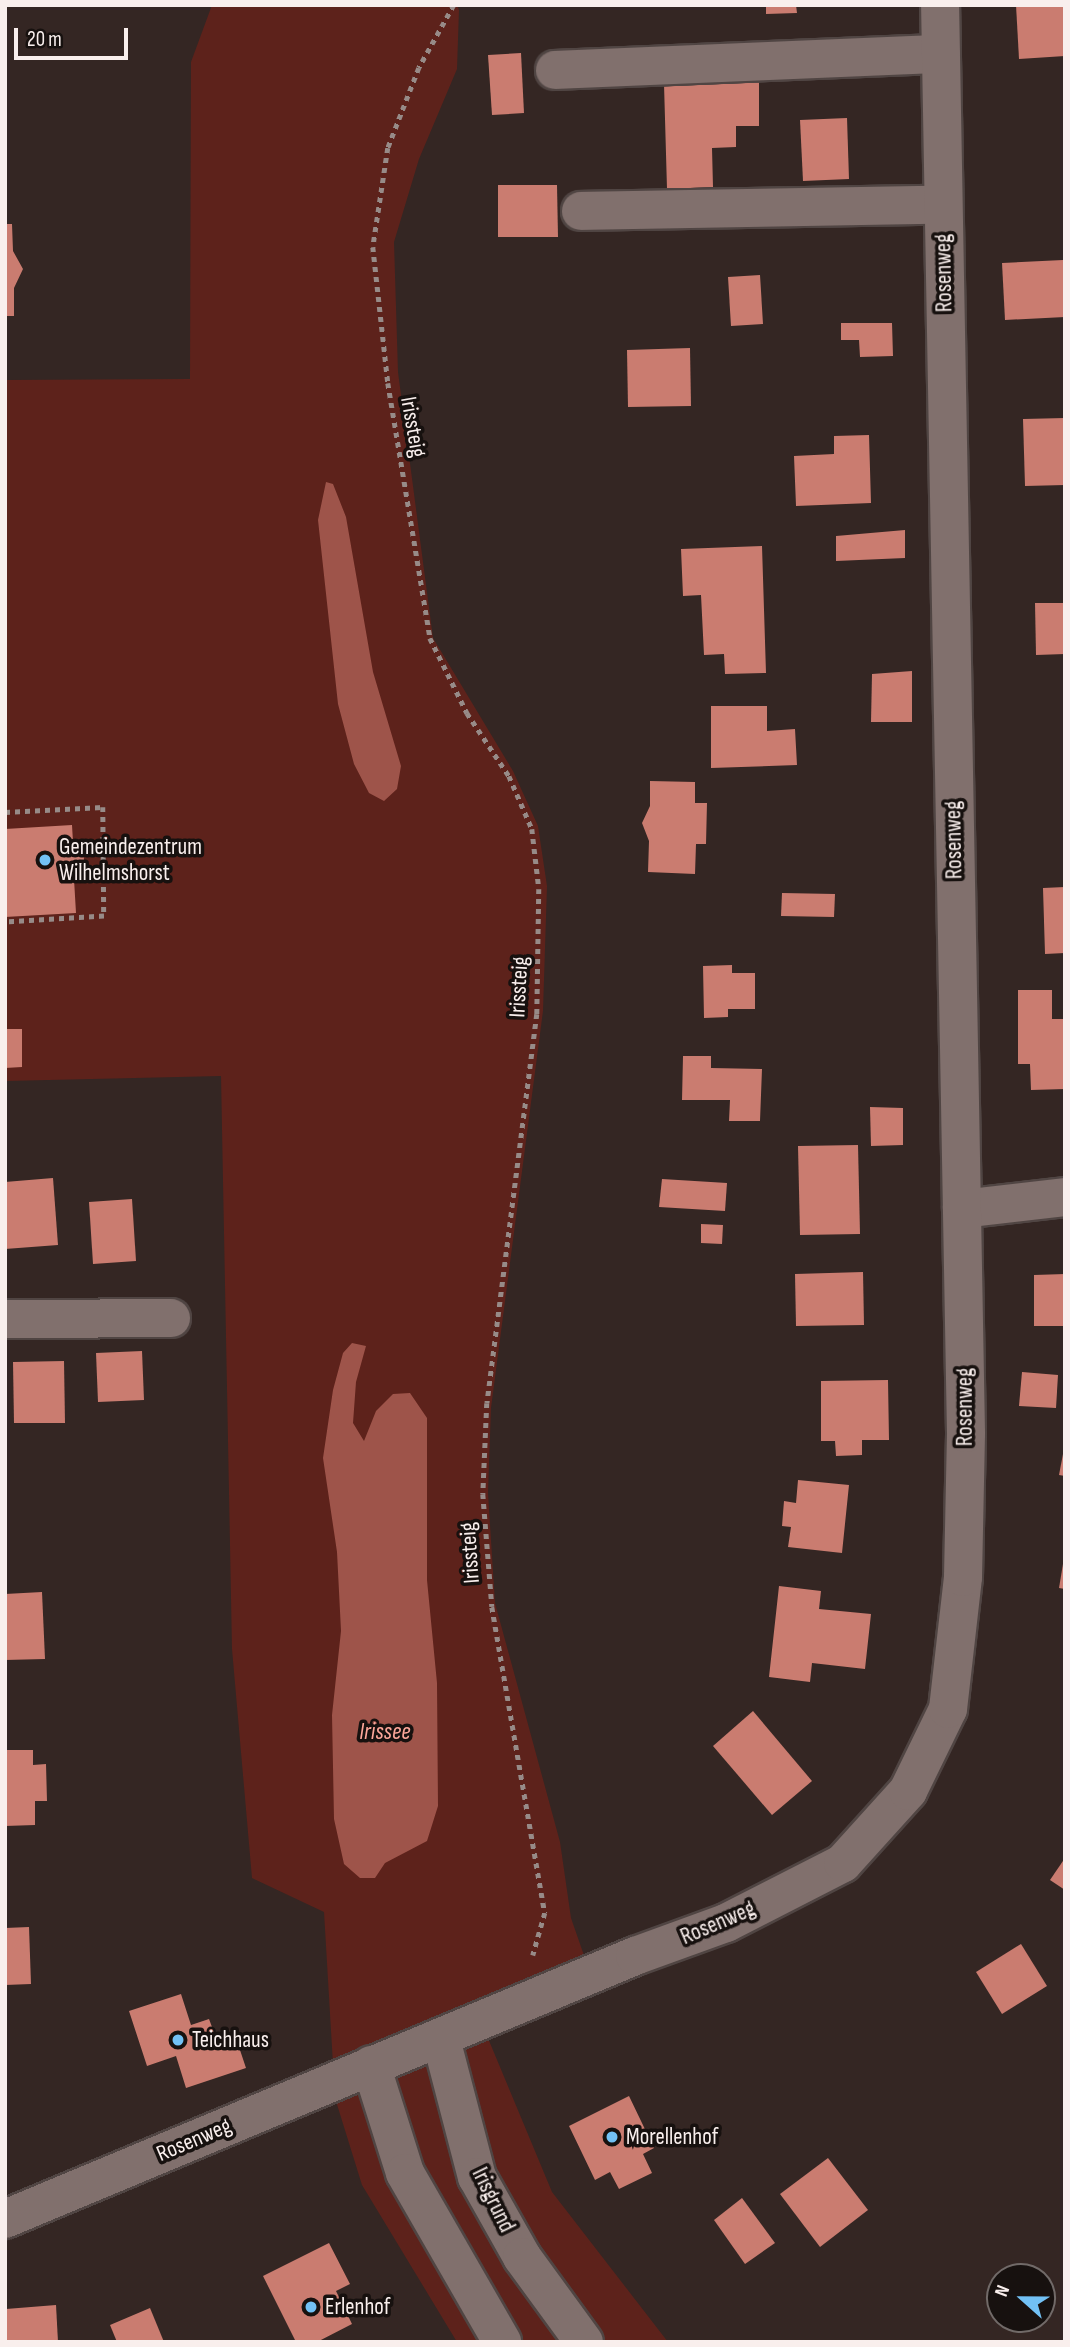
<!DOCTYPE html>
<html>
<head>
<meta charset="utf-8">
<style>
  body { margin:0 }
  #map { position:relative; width:1070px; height:2347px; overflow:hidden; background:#342623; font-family:"Sofia Sans Condensed",sans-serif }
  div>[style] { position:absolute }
  .green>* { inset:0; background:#5d221b }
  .water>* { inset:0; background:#9e544a }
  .building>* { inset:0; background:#ca7c70 }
  .path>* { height:4.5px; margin-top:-2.25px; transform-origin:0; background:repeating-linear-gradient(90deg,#978b88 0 5px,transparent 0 10px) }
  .roads { filter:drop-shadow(2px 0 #504543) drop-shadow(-2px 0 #504543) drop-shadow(0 2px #504543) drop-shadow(0 -2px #504543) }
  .minor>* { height:38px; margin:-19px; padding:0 19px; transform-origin:19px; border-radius:19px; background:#81706d }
  .dots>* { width:19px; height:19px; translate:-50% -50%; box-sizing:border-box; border:4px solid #17110f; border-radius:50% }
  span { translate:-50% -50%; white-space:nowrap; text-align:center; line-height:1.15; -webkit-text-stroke:7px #17110f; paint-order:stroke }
  .street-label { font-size:23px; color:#f9efed }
  .poi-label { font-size:23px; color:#f9efed }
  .left { translate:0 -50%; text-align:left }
  .water-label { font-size:24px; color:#fda79a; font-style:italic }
  .frame { position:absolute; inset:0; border:7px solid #f9efed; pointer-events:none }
  .north { position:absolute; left:986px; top:2263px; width:70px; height:70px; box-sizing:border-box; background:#17110f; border:2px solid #716a68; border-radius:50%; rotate:291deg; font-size:19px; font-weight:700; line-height:28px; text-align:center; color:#f9efed }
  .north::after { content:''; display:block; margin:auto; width:24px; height:32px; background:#72c1f5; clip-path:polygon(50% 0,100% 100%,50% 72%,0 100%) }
  .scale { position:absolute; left:14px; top:28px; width:114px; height:32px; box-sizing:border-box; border:4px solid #f9efed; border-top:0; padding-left:9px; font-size:21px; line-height:24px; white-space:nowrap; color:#f9efed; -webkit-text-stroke:5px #17110f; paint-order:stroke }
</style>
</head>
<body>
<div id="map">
  <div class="green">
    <div style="clip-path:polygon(212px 5px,457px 5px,459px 10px,457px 69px,419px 159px,394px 242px,398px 372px,433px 638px,513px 771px,538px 826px,547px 886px,543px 1011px,491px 1408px,488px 1493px,495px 1603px,560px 1842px,571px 1918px,595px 1987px,485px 2031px,552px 2192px,668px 2342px,457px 2342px,362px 2185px,335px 2098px,324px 1912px,252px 1878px,232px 1649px,221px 1076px,5px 1081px,5px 380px,190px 379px,191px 62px)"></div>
  </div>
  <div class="water">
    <div style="clip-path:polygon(326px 482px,333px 484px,346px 517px,373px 672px,401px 766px,397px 789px,384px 801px,369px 793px,354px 764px,338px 704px,318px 520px)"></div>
    <div style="clip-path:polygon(352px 1343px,366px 1346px,356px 1382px,353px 1423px,364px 1441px,376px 1411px,393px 1394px,410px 1393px,427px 1418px,427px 1580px,437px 1683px,438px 1806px,427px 1841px,385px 1863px,375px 1878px,360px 1878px,344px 1864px,334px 1819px,332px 1715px,341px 1631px,337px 1552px,323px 1458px,333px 1390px,343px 1353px)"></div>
  </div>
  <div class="building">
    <div style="clip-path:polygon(766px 5px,796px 5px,797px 13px,766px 14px)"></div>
    <div style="clip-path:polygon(1016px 5px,1065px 5px,1065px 56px,1019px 59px)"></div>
    <div style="clip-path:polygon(521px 53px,524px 113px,492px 115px,488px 55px)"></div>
    <div style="clip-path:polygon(759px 82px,759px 126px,736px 126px,736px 147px,712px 148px,713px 187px,667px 189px,664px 84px)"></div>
    <div style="clip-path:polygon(847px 118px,849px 179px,803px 181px,800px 120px)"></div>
    <div style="clip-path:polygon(498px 185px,557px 185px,558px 237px,498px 237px)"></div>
    <div style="clip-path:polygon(5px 224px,12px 224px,13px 251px,23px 269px,14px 288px,14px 316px,5px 316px)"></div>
    <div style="clip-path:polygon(1063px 260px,1065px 317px,1005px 320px,1002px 263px)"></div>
    <div style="clip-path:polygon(760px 275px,763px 324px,731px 326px,728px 277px)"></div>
    <div style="clip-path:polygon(841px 323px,892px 323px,893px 356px,860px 357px,859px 340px,841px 340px)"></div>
    <div style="clip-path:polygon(690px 348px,691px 406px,628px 407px,627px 350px)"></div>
    <div style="clip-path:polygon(1065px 418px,1065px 485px,1025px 486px,1023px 419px)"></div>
    <div style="clip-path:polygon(869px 435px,871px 503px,796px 506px,794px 456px,834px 454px,834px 436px)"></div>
    <div style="clip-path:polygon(905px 530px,905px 558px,836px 561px,836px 536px)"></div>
    <div style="clip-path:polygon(762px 546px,766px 673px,725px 674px,724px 654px,704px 655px,701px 595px,683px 596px,681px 549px)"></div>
    <div style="clip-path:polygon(1035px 603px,1065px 603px,1065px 654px,1036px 655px)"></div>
    <div style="clip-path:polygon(912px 671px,912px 722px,871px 722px,872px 674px)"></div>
    <div style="clip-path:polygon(711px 706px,767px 706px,767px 731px,795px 729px,797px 765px,711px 768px)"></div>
    <div style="clip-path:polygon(650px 781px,695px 782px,695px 803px,707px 803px,706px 844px,696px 844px,695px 874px,648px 872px,649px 841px,642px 823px,650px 806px)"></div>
    <div style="clip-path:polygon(72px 825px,73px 842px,83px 841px,85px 879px,74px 879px,76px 913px,5px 917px,5px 829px)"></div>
    <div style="clip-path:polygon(1065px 887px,1065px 953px,1045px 954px,1043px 888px)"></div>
    <div style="clip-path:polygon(782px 893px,835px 894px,834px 917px,781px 916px)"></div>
    <div style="clip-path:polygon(732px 965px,732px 973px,755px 973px,755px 1009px,728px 1009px,728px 1017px,704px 1018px,703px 966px)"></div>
    <div style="clip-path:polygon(1018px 990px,1052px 990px,1052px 1019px,1065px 1019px,1065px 1089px,1031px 1090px,1030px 1064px,1018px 1064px)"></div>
    <div style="clip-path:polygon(5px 1029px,22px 1029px,22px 1067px,5px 1068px)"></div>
    <div style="clip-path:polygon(683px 1056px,711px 1056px,711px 1068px,762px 1069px,760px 1121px,729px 1121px,730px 1100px,682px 1100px)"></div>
    <div style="clip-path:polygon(870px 1107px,903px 1108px,903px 1145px,871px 1146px)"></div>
    <div style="clip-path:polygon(858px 1145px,860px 1234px,800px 1235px,798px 1146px)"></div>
    <div style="clip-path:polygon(53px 1178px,58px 1245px,5px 1249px,5px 1182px)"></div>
    <div style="clip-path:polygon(662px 1179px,727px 1183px,725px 1211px,659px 1207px)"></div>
    <div style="clip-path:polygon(132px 1199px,136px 1261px,93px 1264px,89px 1202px)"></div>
    <div style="clip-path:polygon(701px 1224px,723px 1225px,722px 1244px,701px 1243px)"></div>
    <div style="clip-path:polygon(863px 1272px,864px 1325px,796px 1326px,795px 1274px)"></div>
    <div style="clip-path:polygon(1065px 1274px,1065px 1326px,1034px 1326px,1034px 1275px)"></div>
    <div style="clip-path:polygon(142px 1351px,144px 1400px,98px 1402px,96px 1353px)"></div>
    <div style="clip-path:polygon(64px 1361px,65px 1423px,14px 1423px,13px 1362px)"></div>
    <div style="clip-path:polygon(1022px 1372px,1058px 1375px,1056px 1408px,1019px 1406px)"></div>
    <div style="clip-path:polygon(888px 1380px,889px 1440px,862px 1440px,862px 1455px,836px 1456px,835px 1441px,821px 1441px,821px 1381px)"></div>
    <div style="clip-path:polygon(1063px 1454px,1065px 1454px,1065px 1476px,1059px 1475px)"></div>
    <div style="clip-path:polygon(798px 1480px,849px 1485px,842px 1553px,788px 1547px,791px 1527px,782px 1526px,784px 1501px,796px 1503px)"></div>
    <div style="clip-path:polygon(1063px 1564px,1065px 1564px,1065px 1589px,1059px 1588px)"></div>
    <div style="clip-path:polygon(779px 1586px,821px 1591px,819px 1609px,871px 1614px,865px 1669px,812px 1663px,810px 1682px,769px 1677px)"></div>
    <div style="clip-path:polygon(42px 1592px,45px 1659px,5px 1660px,5px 1594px)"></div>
    <div style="clip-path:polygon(753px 1711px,812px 1781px,772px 1815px,713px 1746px)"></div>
    <div style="clip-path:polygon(5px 1750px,33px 1750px,33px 1765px,46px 1764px,47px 1801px,35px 1801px,35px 1825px,5px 1826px)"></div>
    <div style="clip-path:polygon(1065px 1858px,1065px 1890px,1050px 1880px)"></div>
    <div style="clip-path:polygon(29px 1927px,31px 1984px,5px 1985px,5px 1928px)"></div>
    <div style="clip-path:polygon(1021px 1944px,1047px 1986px,1002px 2014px,976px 1972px)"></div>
    <div style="clip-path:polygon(181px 1994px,191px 2025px,209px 2019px,218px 2043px,236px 2038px,246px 2068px,186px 2088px,176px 2056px,147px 2066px,129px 2011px)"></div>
    <div style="clip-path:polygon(629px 2096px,654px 2148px,643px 2154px,652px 2173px,619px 2189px,610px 2172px,595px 2180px,569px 2126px)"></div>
    <div style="clip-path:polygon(828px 2158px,868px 2210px,820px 2247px,780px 2194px)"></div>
    <div style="clip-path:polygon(742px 2198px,775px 2243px,745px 2264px,714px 2220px)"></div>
    <div style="clip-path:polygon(329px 2243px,350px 2284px,336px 2291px,352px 2324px,317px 2342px,296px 2342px,263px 2276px)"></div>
    <div style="clip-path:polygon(56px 2305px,58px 2342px,5px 2342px,6px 2309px)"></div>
    <div style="clip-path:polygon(150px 2308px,164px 2342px,117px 2342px,110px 2325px)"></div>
  </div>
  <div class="path">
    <div style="left:454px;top:5px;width:72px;rotate:119.1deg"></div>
    <div style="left:419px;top:68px;width:86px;rotate:111.2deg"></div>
    <div style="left:388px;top:148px;width:100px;rotate:98.6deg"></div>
    <div style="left:373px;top:247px;width:137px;rotate:83.7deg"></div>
    <div style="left:388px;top:383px;width:258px;rotate:80.6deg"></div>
    <div style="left:430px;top:638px;width:84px;rotate:63.7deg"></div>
    <div style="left:467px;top:713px;width:76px;rotate:56.3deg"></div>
    <div style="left:509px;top:776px;width:58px;rotate:66.5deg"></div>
    <div style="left:532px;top:829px;width:60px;rotate:83.3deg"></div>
    <div style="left:539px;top:889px;width:125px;rotate:90.9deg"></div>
    <div style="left:537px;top:1014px;width:392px;rotate:97.3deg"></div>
    <div style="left:487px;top:1403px;width:91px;rotate:92.5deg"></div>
    <div style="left:483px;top:1494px;width:113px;rotate:85.4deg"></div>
    <div style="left:492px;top:1607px;width:311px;rotate:80.2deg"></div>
    <div style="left:545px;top:1913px;width:44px;rotate:105.9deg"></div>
    <div style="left:5px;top:812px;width:98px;rotate:-2.9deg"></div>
    <div style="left:103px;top:807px;width:109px;rotate:89.5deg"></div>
    <div style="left:104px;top:916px;width:99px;rotate:176.5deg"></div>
  </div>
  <div class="roads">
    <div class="minor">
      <div style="left:555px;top:70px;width:386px;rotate:-2.4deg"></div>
      <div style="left:581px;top:211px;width:361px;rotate:-1deg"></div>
      <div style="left:962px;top:1209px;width:104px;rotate:-6.6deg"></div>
      <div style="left:5px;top:1319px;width:166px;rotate:-0.3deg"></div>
      <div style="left:441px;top:2039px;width:143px;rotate:75.4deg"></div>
      <div style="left:477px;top:2177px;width:92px;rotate:60.6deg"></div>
      <div style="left:522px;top:2257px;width:105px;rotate:53.9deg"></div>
      <div style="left:371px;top:2065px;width:113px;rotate:72.5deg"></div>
      <div style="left:405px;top:2173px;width:195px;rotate:60.1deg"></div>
      <div style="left:5px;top:2219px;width:683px;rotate:-22.66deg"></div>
      <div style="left:635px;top:1956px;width:97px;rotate:-19.9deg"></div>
      <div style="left:726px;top:1923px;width:131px;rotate:-27.1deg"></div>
      <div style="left:843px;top:1863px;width:97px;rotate:-47.9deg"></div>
      <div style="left:908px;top:1791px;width:91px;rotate:-64deg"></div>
      <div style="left:948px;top:1709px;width:133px;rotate:-83.5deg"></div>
      <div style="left:963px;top:1577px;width:144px;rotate:-88.8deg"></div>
      <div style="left:966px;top:1433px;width:1428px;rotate:-91.04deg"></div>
    </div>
  </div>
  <div class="dots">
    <div style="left:45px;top:860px;background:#72c1f5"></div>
    <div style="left:178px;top:2040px;background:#72c1f5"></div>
    <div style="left:612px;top:2137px;background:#72c1f5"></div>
    <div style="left:311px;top:2307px;background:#72c1f5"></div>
  </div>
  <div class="street-label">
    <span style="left:944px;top:273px;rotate:-91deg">Rosenweg</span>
    <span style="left:413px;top:427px;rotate:80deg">Irissteig</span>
    <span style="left:954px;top:840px;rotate:-91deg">Rosenweg</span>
    <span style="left:519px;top:987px;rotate:-87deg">Irissteig</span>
    <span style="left:965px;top:1407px;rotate:-90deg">Rosenweg</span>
    <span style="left:470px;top:1553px;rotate:-94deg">Irissteig</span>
    <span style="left:718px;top:1923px;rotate:-23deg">Rosenweg</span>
    <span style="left:194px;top:2140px;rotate:-23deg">Rosenweg</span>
    <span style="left:493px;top:2200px;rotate:64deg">Irisgrund</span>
  </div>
  <div class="poi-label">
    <span class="left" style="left:59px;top:860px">Gemeindezentrum<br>Wilhelmshorst</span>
    <span class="left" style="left:192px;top:2040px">Teichhaus</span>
    <span class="left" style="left:626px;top:2137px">Morellenhof</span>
    <span class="left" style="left:325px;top:2307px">Erlenhof</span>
  </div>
  <div class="water-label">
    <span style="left:385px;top:1732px">Irissee</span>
  </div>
  <div class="frame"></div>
  <div class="north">N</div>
  <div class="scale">20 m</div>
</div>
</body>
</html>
